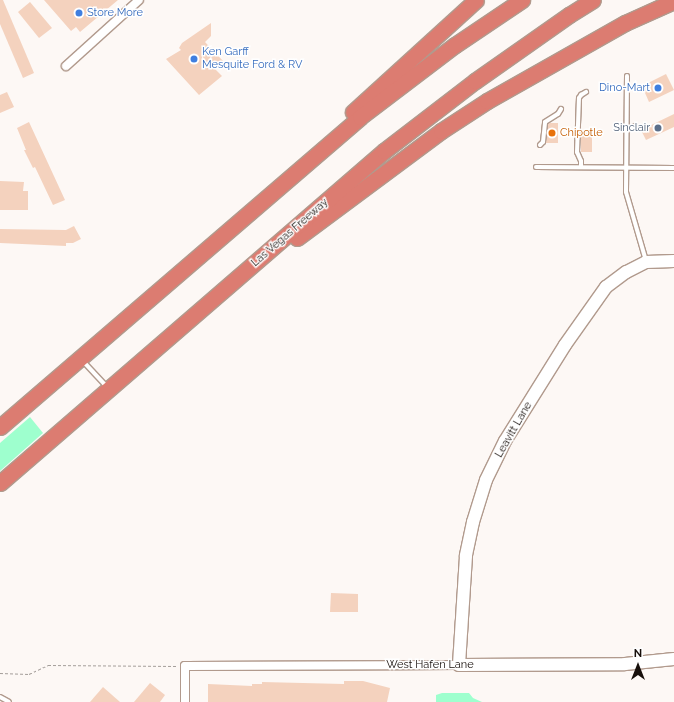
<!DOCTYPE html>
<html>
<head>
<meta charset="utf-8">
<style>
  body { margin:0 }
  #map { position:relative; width:674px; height:702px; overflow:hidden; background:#fdf8f5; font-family:Raleway,sans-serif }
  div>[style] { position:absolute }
  .green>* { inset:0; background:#9effce }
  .building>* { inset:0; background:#f4d2be }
  .path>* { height:1px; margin-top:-0.5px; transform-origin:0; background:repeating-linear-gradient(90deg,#a49e9a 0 3px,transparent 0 5px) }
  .roads { filter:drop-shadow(1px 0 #b19a8d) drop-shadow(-1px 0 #b19a8d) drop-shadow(0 1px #b19a8d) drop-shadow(0 -1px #b19a8d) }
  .lane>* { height:4px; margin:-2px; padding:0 2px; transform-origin:2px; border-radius:2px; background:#fff }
  .street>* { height:8px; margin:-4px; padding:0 4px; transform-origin:4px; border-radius:4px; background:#fff }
  .secondary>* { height:12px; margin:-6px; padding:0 6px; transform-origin:6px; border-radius:6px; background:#fff }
  .highway>* { height:15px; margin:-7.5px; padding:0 7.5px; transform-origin:7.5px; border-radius:7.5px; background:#dc7c71 }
  .dots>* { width:11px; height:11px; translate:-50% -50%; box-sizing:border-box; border:2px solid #fff; border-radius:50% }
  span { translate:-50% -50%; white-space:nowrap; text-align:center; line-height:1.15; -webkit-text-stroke:3px #fff; paint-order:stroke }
  .shop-label { font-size:11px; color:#366cbe }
  .left { translate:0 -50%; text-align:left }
  .right { translate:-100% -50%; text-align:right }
  .service-label { font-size:11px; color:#4e5e75 }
  .food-label { font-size:11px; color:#c56008 }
  .street-label { font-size:11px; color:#170f0b }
  .north { position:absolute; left:618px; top:646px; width:40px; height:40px; -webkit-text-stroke:3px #fff; paint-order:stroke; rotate:0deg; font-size:11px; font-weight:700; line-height:16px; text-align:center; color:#170f0b }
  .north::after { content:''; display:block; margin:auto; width:14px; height:18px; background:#170f0b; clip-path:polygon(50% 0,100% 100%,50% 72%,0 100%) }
</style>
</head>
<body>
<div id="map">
  <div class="green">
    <div style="clip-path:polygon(30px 417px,43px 433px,0 471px,0 443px)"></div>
    <div style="clip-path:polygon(442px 693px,469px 693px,473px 698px,482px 702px,436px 702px,436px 695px)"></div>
  </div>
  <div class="building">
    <div style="clip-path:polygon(0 0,3px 0,34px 73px,23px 78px,0 24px)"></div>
    <div style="clip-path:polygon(44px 0,118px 0,80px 32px,76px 27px,71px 31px)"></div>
    <div style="clip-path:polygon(30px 2px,52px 28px,39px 38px,18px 12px)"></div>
    <div style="clip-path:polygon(211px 23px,211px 36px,205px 42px,223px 61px,214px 68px,222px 76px,199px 95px,166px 59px,181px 50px,179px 48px,182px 43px)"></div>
    <div style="clip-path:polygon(666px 74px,674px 90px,649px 102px,642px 86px)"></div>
    <div style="clip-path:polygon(7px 92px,14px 107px,0 113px,0 95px)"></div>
    <div style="clip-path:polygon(674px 114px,674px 127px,646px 140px,641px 130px)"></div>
    <div style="clip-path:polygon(29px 122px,65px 200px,53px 205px,35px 167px,33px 168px,24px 150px,26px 150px,17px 128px)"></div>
    <div style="clip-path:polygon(550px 123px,558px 123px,558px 143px,546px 143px,548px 124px)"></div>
    <div style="clip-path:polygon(592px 133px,592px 152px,581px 152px,581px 134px)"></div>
    <div style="clip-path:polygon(0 181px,24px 182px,23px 191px,28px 191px,28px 210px,0 210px)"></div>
    <div style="clip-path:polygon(74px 226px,81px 239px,73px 243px,66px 243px,66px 246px,0 243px,0 229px,66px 230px)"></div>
    <div style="clip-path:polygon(331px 593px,358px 594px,358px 612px,330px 612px)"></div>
    <div style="clip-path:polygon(344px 681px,363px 681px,390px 688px,387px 702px,208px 702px,208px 684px,252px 686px,252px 684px,262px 684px,262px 682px,344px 684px)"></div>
    <div style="clip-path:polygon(150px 683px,165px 695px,160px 702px,134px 702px)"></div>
    <div style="clip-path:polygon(103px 687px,120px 702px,90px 702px)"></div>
  </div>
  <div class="path">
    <div style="left:0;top:673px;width:29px;rotate:2deg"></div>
    <div style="left:29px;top:674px;width:21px;rotate:-25deg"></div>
    <div style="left:48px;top:665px;width:129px;rotate:0.4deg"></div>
  </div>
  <div class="roads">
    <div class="lane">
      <div style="left:627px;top:76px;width:116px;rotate:90.5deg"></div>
      <div style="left:626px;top:192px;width:72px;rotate:73.8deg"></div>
      <div style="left:627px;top:130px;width:9px;rotate:-27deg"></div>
      <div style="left:540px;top:145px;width:4px;rotate:-45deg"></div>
      <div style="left:543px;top:142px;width:20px;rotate:-84deg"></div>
      <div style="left:545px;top:122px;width:15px;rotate:-32deg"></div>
      <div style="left:558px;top:114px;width:6px;rotate:-59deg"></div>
      <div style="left:536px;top:167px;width:138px;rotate:0.4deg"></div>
      <div style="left:581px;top:167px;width:6px;rotate:-90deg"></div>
      <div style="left:581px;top:161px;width:10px;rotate:-114deg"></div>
      <div style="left:577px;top:152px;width:54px;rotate:-87.9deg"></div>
      <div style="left:579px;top:98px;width:4px;rotate:-56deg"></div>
      <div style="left:581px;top:95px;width:6px;rotate:-31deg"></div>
      <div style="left:82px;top:360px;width:37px;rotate:47deg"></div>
      <div style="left:0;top:697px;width:10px;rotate:29deg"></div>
    </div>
    <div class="street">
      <div style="left:66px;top:66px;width:98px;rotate:-42.1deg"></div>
      <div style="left:185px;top:702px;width:36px;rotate:-90deg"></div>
      <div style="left:185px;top:666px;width:274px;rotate:-0.2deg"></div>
    </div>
    <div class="secondary">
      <div style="left:674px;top:261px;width:28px;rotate:178deg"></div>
      <div style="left:646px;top:262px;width:22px;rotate:153deg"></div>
      <div style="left:626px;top:272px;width:25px;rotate:143deg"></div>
      <div style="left:606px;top:287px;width:71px;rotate:125.3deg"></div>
      <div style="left:565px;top:345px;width:113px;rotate:122deg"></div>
      <div style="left:505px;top:441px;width:43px;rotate:116deg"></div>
      <div style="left:486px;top:480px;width:44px;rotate:107.2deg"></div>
      <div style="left:473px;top:522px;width:35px;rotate:102deg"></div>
      <div style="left:466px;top:556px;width:109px;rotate:93.7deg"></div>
      <div style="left:459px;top:665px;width:166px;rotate:-0.3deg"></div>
      <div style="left:625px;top:664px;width:49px;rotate:-5.8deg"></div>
    </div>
    <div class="highway">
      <div style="left:353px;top:112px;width:166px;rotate:-42.3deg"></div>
      <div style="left:297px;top:238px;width:179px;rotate:-36.6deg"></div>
      <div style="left:441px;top:131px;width:55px;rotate:-33.1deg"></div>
      <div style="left:487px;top:101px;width:159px;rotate:-29.5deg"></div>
      <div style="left:625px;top:23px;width:54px;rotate:-24.2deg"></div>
      <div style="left:0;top:427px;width:475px;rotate:-40.7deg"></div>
      <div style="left:360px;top:117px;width:119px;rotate:-37.2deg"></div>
      <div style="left:455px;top:45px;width:81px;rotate:-33.9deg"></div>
      <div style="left:0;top:483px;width:508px;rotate:-40.85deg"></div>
      <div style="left:384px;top:151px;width:115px;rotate:-37.6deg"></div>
      <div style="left:475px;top:81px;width:115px;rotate:-35.1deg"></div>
      <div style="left:569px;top:15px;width:28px;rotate:-32deg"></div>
    </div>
  </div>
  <div class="dots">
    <div style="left:79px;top:13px;background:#3f7fe0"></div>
    <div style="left:194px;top:59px;background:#3f7fe0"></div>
    <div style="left:658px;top:88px;background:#3f7fe0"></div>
    <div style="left:658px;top:128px;background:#5c6f8a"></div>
    <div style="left:552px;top:133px;background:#e8710a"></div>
  </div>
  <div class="shop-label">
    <span class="left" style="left:87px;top:13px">Store More</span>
    <span class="left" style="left:202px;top:59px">Ken Garff<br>Mesquite Ford &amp; RV</span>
    <span class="right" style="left:650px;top:88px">Dino-Mart</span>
  </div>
  <div class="service-label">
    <span class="right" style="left:650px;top:128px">Sinclair</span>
  </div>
  <div class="food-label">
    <span class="left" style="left:560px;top:133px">Chipotle</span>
  </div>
  <div class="street-label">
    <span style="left:290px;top:233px;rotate:-41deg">Las Vegas Freeway</span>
    <span style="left:514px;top:430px;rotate:-60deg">Leavitt Lane</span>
    <span style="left:430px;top:665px">West Hafen Lane</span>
  </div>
  <div class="north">N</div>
</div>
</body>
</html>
